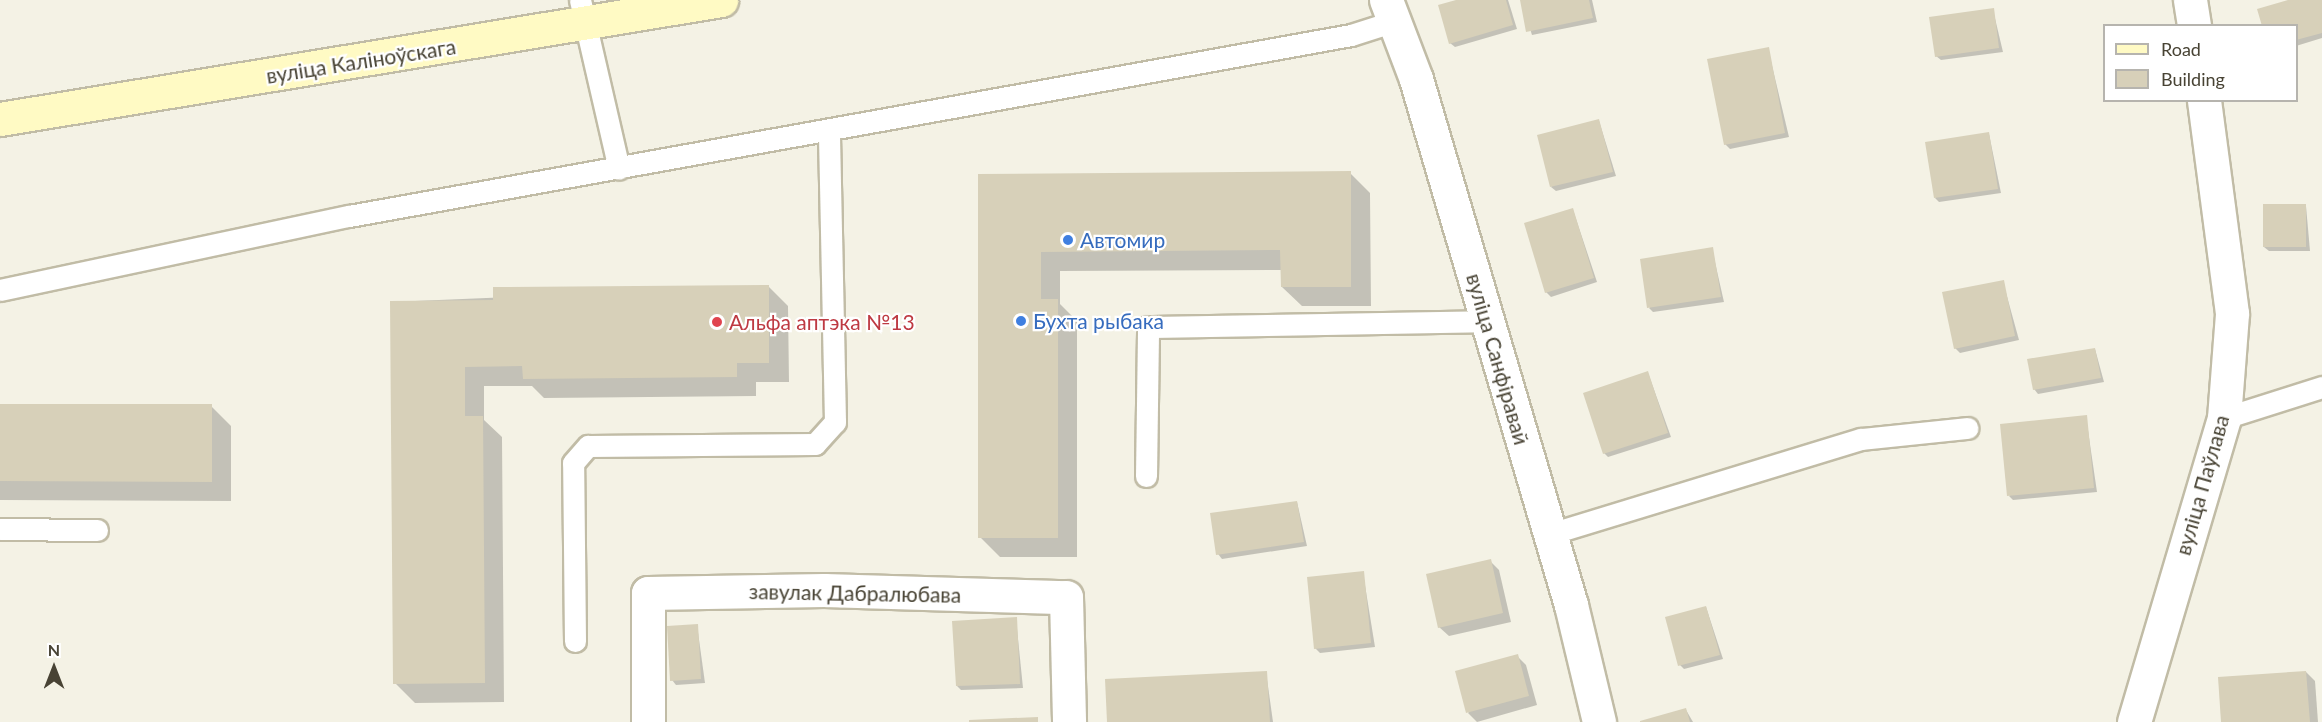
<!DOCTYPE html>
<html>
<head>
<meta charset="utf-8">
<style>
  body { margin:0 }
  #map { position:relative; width:2322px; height:722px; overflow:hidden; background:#f4f2e5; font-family:Lato,sans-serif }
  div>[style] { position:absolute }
  .shadow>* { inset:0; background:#0003 }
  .building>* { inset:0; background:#d7d0b9 }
  .roads { filter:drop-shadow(2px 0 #c1bca6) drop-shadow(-2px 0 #c1bca6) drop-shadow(0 2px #c1bca6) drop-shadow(0 -2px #c1bca6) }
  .lane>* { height:21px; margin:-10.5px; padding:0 10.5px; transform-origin:10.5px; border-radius:10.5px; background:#fff }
  .street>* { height:33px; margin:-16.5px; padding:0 16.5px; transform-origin:16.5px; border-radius:16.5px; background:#fff }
  .secondary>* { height:33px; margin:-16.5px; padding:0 16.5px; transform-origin:16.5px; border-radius:16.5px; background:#fffac4 }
  .dots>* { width:16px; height:16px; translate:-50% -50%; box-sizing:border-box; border:3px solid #fff; border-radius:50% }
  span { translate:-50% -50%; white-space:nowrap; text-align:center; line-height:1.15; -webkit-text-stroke:4.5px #fff; paint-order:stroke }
  .street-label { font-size:21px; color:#484334 }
  .shop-label { font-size:21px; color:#366cbe }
  .left { translate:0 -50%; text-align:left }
  .health-label { font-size:21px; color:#be3a42 }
  .legend { position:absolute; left:2103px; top:24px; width:195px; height:78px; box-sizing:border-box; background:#fff; border:2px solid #b6b4ae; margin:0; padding:8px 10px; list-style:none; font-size:18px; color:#484334 }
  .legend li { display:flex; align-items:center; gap:12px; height:30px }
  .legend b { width:30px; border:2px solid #b6b4ae }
  .north { position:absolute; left:24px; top:638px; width:60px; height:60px; -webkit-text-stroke:4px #fff; paint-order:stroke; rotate:0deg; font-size:16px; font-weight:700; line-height:24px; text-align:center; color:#484334 }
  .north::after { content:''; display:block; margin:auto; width:21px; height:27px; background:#484334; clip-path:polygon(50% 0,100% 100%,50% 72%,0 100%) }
</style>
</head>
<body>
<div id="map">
  <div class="shadow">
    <div style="clip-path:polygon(1461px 0,1508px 0,1517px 29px,1455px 47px,1450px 43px)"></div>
    <div style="clip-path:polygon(1521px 0,1592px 0,1597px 22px,1532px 35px)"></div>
    <div style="clip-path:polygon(2294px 0,2322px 0,2322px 38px,2296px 46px)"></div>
    <div style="clip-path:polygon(1993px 10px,2003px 52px,1941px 60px,1936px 56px)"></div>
    <div style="clip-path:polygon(1768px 49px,1789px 137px,1730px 149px,1725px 144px)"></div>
    <div style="clip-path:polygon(1599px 121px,1616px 176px,1556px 191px,1551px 187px)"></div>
    <div style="clip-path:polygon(1989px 134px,2001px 193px,1939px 202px,1935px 198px)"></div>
    <div style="clip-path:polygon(1350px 173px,1370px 193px,1371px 306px,1302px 306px,1282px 287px,1282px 270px,1060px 271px,1060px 304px,1077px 321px,1077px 557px,1000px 557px,980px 537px,979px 175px)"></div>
    <div style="clip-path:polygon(2306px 206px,2310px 251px,2269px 251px,2264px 247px)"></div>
    <div style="clip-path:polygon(1573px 210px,1597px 282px,1551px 297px,1546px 292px)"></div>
    <div style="clip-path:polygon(1712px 249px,1724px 302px,1653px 312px,1649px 308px)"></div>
    <div style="clip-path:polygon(2003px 282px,2019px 340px,1960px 353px,1955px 348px)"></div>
    <div style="clip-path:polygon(768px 286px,788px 306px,789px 382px,756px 382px,756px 396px,544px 398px,532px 386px,484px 386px,484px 420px,502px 437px,504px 702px,415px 703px,395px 683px,391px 302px)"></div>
    <div style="clip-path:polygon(2095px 349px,2104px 382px,2038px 394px,2034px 389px)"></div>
    <div style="clip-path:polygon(1648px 373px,1671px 437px,1608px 457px,1604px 453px)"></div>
    <div style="clip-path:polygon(0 405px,211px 406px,231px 426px,231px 501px,0 500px)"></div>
    <div style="clip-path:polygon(2086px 417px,2097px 492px,2013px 500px,2009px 496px)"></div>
    <div style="clip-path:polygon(1297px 502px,1307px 546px,1222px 559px,1218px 554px)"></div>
    <div style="clip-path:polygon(1490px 561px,1499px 570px,1511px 622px,1449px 636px,1439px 627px)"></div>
    <div style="clip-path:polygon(1363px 573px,1375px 647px,1320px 653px,1315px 648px)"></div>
    <div style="clip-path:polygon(1706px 607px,1723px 659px,1684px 669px,1680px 665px)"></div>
    <div style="clip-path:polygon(1016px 619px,1023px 688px,961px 690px,957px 686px)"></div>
    <div style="clip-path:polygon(697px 625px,705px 683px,676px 685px,672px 680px)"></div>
    <div style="clip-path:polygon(1517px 656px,1526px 665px,1537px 705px,1477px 722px,1468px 713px)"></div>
    <div style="clip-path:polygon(1266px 672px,1273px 722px,1109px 722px)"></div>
    <div style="clip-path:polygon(2306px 672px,2315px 681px,2318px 722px,2222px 722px)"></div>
    <div style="clip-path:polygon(1686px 710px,1693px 722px,1643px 722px)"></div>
  </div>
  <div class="building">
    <div style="clip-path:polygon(1456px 0,1506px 0,1513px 25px,1449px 44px,1438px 5px)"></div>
    <div style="clip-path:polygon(1520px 0,1589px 0,1593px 18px,1526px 32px)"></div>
    <div style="clip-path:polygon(2288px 0,2322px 0,2322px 33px,2296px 40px,2296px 26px,2262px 26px,2257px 9px)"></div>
    <div style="clip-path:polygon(1994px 8px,1999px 48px,1935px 57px,1929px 17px)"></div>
    <div style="clip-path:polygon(1769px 47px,1785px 133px,1724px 145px,1707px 59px)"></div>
    <div style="clip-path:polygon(1599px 119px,1613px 172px,1550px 187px,1537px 135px)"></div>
    <div style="clip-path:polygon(1989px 132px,1998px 189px,1934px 198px,1925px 142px)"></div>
    <div style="clip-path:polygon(1351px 171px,1351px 287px,1281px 287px,1280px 250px,1041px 252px,1041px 299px,1058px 299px,1058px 538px,978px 538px,978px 174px)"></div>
    <div style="clip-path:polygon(2263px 204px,2306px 204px,2306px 247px,2263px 247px)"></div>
    <div style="clip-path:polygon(1573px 208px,1594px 278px,1545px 293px,1524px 223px)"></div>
    <div style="clip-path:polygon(1713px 247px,1721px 297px,1647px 308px,1640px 259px)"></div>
    <div style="clip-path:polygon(2004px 280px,2015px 336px,1954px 349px,1942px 292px)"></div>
    <div style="clip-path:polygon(769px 285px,769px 363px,737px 363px,737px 377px,523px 379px,522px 366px,465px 367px,465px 416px,483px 416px,485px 683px,393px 684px,390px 301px,493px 300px,493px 287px)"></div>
    <div style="clip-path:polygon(2095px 348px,2101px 378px,2033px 390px,2027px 359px)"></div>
    <div style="clip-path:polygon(1648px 371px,1668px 433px,1603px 454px,1583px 393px)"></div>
    <div style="clip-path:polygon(0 404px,212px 404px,212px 482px,0 481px)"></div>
    <div style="clip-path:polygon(2087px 415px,2094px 488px,2007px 496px,2000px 424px)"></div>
    <div style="clip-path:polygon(1297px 501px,1304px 542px,1216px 555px,1210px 513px)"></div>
    <div style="clip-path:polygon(1491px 559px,1503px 613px,1438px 628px,1426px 574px)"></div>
    <div style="clip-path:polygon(1364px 571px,1371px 643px,1314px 649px,1307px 577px)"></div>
    <div style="clip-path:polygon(1706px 606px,1720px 655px,1678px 666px,1665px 617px)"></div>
    <div style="clip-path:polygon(1017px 617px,1020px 684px,956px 686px,952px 621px)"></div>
    <div style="clip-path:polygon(698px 624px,701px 679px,670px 681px,667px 626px)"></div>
    <div style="clip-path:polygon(1518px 654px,1529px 696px,1466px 713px,1455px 671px)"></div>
    <div style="clip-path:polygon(1267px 671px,1270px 722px,1107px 722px,1105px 679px)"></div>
    <div style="clip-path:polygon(2306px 671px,2310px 722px,2221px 722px,2218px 677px)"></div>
    <div style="clip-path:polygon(1686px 708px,1690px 722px,1640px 722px,1640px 721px)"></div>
    <div style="clip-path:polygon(1038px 717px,1038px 722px,969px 722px,969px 720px)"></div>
  </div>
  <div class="roads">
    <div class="lane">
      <div style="left:580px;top:0;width:173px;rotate:77deg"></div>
      <div style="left:0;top:290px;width:357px;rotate:-12deg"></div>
      <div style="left:349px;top:216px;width:1018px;rotate:-10.24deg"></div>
      <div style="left:1351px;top:35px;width:46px;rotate:-17.7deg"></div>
      <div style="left:2224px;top:418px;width:103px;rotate:-17.6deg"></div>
      <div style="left:1146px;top:476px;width:149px;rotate:-89.2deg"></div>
      <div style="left:1148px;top:327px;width:339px;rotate:-1deg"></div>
      <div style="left:0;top:529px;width:97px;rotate:0.6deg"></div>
      <div style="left:1550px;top:534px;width:325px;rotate:-17deg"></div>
      <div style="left:1861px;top:439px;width:107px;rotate:-5.9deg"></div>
      <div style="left:575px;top:641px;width:178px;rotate:-90.6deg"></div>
      <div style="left:573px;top:463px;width:23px;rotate:-49deg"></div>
      <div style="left:588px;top:446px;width:227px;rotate:-0.5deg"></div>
      <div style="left:815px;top:444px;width:30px;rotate:-48deg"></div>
      <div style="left:835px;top:422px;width:291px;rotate:-91.2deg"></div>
    </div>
    <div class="street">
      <div style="left:1386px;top:0;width:85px;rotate:69.2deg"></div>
      <div style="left:1416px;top:79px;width:548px;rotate:73.58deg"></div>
      <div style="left:1571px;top:605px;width:120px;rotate:76.5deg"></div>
      <div style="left:2190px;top:0;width:26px;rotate:81deg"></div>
      <div style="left:648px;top:722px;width:129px;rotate:-90deg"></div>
      <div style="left:648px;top:593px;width:176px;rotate:-1deg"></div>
      <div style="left:824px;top:590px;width:242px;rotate:1.7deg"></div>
      <div style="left:1066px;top:597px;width:125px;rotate:88.6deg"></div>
      <div style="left:2134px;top:722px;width:317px;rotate:-73.5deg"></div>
      <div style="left:2224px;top:418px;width:105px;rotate:-85.6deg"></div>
      <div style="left:2232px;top:313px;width:215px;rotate:-97.5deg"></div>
    </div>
    <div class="secondary">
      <div style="left:0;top:119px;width:731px;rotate:-9.37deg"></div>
    </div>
  </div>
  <div class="dots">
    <div style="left:1068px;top:240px;background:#3f7fe0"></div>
    <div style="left:1021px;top:321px;background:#3f7fe0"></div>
    <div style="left:717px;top:322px;background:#e0444e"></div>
  </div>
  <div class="street-label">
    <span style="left:361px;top:61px;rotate:-9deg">вуліца Каліноўскага</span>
    <span style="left:1498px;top:359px;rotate:74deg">вуліца Санфіравай</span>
    <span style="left:2202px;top:485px;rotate:-74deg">вуліца Паўлава</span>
    <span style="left:855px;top:593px;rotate:1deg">завулак Дабралюбава</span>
  </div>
  <div class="shop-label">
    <span class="left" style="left:1080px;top:240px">Автомир</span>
    <span class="left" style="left:1033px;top:321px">Бухта рыбака</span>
  </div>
  <div class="health-label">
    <span class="left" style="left:729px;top:322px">Альфа аптэка №13</span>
  </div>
  <ul class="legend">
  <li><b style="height:8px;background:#fffac4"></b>Road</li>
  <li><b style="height:16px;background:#d7d0b9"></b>Building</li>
  </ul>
  <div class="north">N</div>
</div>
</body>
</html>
